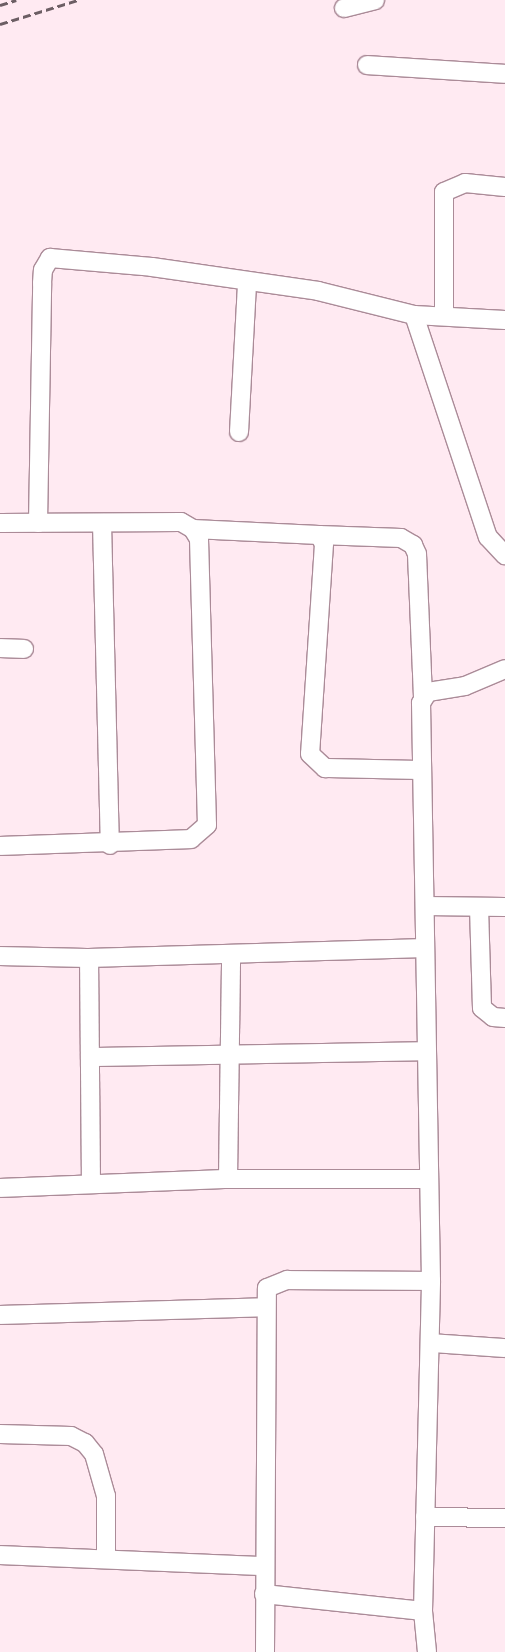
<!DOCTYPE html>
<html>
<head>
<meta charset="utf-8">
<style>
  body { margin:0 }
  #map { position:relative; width:505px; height:1652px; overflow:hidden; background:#ffeaf2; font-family:"PT Sans",sans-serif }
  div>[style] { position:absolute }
  .roads { filter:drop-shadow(1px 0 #ab8b98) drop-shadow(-1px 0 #ab8b98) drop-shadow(0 1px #ab8b98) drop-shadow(0 -1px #ab8b98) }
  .minor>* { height:18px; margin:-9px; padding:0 9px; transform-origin:9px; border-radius:9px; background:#fff }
  .rail>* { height:3px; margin-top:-1.5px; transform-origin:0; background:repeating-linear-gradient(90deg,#6c5e64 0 8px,transparent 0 12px) }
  span { translate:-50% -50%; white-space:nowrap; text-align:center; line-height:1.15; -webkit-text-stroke:3px #ffeaf2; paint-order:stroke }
</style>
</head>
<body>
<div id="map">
  <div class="roads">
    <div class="minor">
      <div style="left:344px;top:8px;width:32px;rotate:-14deg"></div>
      <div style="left:367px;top:65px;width:138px;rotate:3.7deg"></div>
      <div style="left:414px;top:315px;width:234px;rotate:71.6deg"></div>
      <div style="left:488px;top:537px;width:25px;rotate:47deg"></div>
      <div style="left:444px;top:316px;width:124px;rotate:-90deg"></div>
      <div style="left:444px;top:192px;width:23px;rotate:-23deg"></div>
      <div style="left:465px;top:183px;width:40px;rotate:5.7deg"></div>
      <div style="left:239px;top:432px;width:149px;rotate:-86.9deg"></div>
      <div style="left:0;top:523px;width:181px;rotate:-0.3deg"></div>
      <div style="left:181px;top:522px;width:14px;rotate:30deg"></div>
      <div style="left:193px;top:529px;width:12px;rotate:59deg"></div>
      <div style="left:199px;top:539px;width:286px;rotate:88.4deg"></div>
      <div style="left:207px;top:825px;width:21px;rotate:139deg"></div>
      <div style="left:191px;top:839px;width:191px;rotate:177.9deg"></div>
      <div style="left:38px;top:523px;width:240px;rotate:-89deg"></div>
      <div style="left:42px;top:283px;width:13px;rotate:-86deg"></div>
      <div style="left:43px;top:270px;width:14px;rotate:-60deg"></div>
      <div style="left:50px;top:258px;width:102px;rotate:5deg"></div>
      <div style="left:152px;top:267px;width:168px;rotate:8.2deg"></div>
      <div style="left:318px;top:291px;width:99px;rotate:14deg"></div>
      <div style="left:414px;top:315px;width:91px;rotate:3.1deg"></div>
      <div style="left:102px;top:523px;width:322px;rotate:88.6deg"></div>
      <div style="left:193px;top:529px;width:126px;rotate:2.7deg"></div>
      <div style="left:319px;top:535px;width:10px;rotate:61deg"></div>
      <div style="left:324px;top:544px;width:210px;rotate:93.8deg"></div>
      <div style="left:310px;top:754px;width:21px;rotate:43deg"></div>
      <div style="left:325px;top:768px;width:97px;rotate:1.2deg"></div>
      <div style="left:319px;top:535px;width:82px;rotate:2.1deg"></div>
      <div style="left:401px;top:538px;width:14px;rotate:30deg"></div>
      <div style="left:413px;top:545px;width:10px;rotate:66deg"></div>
      <div style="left:417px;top:554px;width:143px;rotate:87.6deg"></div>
      <div style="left:0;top:648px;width:24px;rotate:2deg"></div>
      <div style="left:425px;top:906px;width:80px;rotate:0.7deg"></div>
      <div style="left:479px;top:907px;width:101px;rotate:88.3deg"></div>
      <div style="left:482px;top:1008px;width:14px;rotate:39deg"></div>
      <div style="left:493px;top:1017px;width:12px;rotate:5deg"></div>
      <div style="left:0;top:956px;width:89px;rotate:1.3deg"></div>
      <div style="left:90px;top:1057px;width:337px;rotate:-1deg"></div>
      <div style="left:228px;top:1179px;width:201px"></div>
      <div style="left:91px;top:1184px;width:226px;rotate:-90.5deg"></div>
      <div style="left:89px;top:958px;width:336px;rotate:-1.7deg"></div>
      <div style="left:0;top:1188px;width:228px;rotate:-2.3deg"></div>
      <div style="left:228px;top:1179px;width:223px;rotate:-89.2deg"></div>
      <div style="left:0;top:1315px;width:264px;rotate:-1.7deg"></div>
      <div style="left:431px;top:1343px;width:74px;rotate:3.9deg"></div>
      <div style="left:0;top:1434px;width:71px;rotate:1.6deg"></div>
      <div style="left:71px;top:1436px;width:16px;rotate:27deg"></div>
      <div style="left:85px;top:1443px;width:14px;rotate:51deg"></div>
      <div style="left:94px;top:1454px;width:44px;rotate:74.1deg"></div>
      <div style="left:106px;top:1496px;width:62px;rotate:90deg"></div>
      <div style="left:425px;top:1517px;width:80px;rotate:0.7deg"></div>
      <div style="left:0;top:1555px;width:263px;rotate:2.4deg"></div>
      <div style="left:264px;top:1594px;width:160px;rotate:6.1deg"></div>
      <div style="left:265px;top:1652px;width:364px;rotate:-89.7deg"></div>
      <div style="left:267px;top:1288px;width:22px;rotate:-22deg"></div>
      <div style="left:287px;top:1280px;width:144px;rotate:0.4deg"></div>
      <div style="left:427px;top:1652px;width:41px;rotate:-95.6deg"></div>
      <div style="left:423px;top:1611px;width:330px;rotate:-88.6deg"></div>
      <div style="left:431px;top:1281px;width:578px;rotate:-90.99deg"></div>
      <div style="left:421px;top:703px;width:13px;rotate:-58deg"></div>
      <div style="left:428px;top:692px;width:37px;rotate:-9deg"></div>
      <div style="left:465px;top:686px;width:43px;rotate:-23deg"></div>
    </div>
  </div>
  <div class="rail">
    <div style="left:0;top:5px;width:17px;rotate:-17deg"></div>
    <div style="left:0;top:24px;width:82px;rotate:-17.1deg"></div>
  </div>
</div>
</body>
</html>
